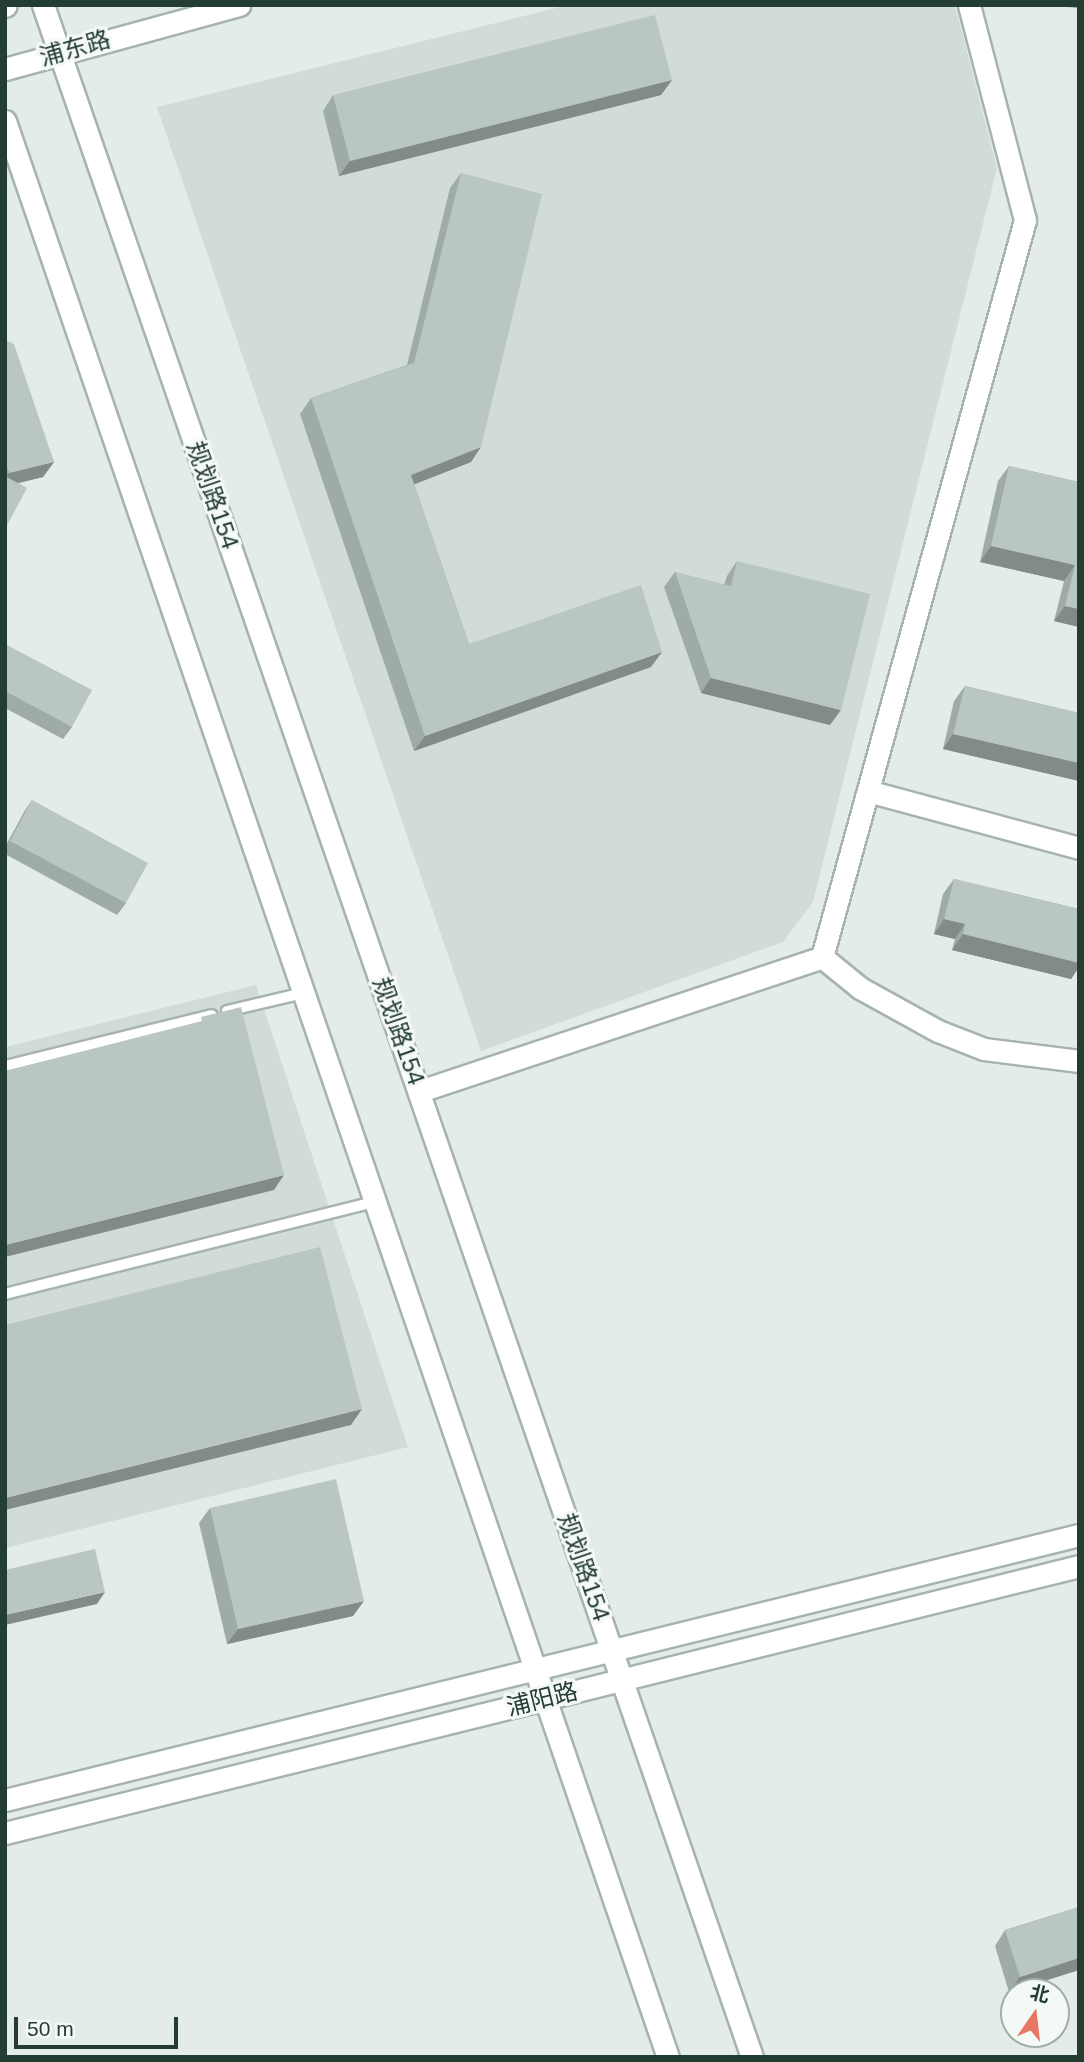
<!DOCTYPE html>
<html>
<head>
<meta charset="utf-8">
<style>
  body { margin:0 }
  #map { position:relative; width:1084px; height:2062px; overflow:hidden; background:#e3ece7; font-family:Arial,"Noto Sans SC",sans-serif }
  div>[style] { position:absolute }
  .built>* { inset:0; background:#d2dcd6 }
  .roads { filter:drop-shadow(2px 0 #a6b4ad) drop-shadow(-2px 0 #a6b4ad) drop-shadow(0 2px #a6b4ad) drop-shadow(0 -2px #a6b4ad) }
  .lane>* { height:10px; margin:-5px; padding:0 5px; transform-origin:5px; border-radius:5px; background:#fff }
  .street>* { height:21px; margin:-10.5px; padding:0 10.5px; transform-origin:10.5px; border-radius:10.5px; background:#fff }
  .secondary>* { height:21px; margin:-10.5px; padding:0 10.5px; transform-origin:10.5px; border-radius:10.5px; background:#fff }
  .wall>* { inset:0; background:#9faba5 }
  .shaded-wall>* { inset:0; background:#828b86 }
  .building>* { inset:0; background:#b9c7c0 }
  span { translate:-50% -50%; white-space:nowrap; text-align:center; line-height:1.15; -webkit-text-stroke:6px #f4f9f6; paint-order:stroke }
  .street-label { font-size:24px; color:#243d33 }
  .frame { position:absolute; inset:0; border:7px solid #243d33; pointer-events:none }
  .north { position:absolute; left:1000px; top:1978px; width:70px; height:70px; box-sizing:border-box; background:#f4f9f6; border:2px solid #a1aea8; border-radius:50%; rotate:14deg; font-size:19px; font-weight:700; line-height:28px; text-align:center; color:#243d33 }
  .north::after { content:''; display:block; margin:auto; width:24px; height:32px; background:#e97664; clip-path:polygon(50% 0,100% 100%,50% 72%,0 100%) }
  .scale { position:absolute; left:14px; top:2017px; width:164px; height:32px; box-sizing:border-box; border:4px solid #243d33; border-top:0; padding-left:9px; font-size:21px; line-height:24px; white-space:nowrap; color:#243d33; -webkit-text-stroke:5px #f4f9f6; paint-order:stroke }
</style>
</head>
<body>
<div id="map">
  <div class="built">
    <div style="clip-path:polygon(568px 5px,955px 5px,997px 168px,813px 902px,783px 942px,481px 1051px,157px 107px)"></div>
    <div style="clip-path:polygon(256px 985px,408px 1447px,5px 1548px,5px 1047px)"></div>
  </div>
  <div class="roads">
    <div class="lane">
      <div style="left:227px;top:1011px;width:78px;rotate:-13.3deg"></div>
      <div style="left:5px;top:1066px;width:213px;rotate:-13.8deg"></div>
      <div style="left:5px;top:1294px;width:381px;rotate:-14deg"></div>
    </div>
    <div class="street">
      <div style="left:868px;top:791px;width:219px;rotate:15.1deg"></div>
      <div style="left:822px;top:957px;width:49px;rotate:39.2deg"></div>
      <div style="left:860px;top:988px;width:89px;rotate:28.9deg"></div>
      <div style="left:938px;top:1031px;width:49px;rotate:21.4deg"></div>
      <div style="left:984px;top:1049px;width:96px;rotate:7.2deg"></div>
      <div style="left:420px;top:1091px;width:424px;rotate:-18.4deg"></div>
      <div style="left:822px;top:957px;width:764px;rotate:-74.6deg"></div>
      <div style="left:1025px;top:220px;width:222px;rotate:-104.6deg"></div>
    </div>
    <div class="secondary">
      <div style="left:43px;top:5px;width:2171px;rotate:70.94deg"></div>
      <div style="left:5px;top:6px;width:1px;rotate:-45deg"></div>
      <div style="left:5px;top:69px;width:243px;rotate:-15.3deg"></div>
      <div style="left:5px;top:121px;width:2046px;rotate:71.1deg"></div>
      <div style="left:5px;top:1800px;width:1106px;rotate:-13.86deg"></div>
      <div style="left:5px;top:1833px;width:1107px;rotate:-13.96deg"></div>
    </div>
  </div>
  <div class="wall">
    <div style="clip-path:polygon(672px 80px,661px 95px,339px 176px,323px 111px,333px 95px)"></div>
    <div style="clip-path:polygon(461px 173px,471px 462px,414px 484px,469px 644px,651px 667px,414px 751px,300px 414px,311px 398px,407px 365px,450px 188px)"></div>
    <div style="clip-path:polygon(5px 340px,54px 462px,43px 477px,19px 483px,5px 529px)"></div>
    <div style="clip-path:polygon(1009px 466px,1079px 482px,1079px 627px,1054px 621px,1064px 581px,980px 562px,998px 481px)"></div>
    <div style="clip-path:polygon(737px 561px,830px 725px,701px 693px,664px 587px,675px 572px,724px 585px,727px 576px)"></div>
    <div style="clip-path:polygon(5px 644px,72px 727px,63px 739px,5px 708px)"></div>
    <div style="clip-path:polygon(965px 686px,1079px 713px,1079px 781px,943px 749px,954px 701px)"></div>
    <div style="clip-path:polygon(32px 800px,126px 903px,117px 915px,5px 854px,5px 847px,24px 812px)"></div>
    <div style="clip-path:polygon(954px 879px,1079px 909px,1079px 970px,1077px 970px,1071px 979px,952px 950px,955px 939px,934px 934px,943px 894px)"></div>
    <div style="clip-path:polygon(210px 1508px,353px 1616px,227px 1644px,199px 1523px)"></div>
    <div style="clip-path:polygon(1079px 1907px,1079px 1970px,1009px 1992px,995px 1946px,1005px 1930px)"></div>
  </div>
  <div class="shaded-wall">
    <div style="clip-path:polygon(1046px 5px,1079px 5px,1079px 8px)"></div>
    <div style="clip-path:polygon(672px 80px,661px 95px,339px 176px,350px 161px)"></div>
    <div style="clip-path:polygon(481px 447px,471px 462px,400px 490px,411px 475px)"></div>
    <div style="clip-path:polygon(54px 462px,43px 477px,5px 486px,5px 479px,9px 473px)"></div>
    <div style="clip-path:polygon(991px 546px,1075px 565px,1064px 581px,980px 562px)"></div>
    <div style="clip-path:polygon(1065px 606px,1079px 609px,1079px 627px,1054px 621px)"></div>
    <div style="clip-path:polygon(662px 652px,651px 667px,414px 751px,425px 736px)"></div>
    <div style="clip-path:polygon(711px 678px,841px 710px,830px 725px,701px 693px)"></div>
    <div style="clip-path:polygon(953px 734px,1079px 763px,1079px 781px,943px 749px)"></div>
    <div style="clip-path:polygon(944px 919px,965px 924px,955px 939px,934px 934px)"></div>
    <div style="clip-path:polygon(963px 934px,1079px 961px,1079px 970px,1077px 970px,1071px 979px,952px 950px)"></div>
    <div style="clip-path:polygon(284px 1175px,274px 1190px,5px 1257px,5px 1245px)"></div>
    <div style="clip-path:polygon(362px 1409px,351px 1425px,5px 1510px,5px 1498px)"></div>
    <div style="clip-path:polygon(105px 1592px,97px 1604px,5px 1625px,5px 1615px)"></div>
    <div style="clip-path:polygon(364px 1601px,353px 1616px,227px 1644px,238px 1629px)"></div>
    <div style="clip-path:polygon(1079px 1958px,1079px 1970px,1009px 1992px,1020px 1977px)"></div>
  </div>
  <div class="building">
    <div style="clip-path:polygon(655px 15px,672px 80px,350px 161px,333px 95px)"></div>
    <div style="clip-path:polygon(461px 173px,542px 194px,481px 447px,411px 475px,469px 644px,641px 585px,662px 652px,425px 736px,311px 398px,414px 363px)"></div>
    <div style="clip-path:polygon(5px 340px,14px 344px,54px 462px,9px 473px,5px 462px)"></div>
    <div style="clip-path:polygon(1009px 466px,1079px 482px,1079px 609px,1065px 606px,1075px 565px,991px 546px)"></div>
    <div style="clip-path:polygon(5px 476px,27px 488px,5px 529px)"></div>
    <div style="clip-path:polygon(737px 561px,870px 594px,841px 710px,711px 678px,675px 572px,731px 586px)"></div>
    <div style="clip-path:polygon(5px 644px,92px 690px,72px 727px,5px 691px)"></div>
    <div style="clip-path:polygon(965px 686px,1079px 713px,1079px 763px,953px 734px)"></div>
    <div style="clip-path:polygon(32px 800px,148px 863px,126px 903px,10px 841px)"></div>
    <div style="clip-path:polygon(954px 879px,1079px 909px,1079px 963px,963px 934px,965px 924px,944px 919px)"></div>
    <div style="clip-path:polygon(241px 1007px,284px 1175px,5px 1245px,5px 1071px,202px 1021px,201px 1017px)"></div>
    <div style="clip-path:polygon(320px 1247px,362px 1409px,5px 1498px,5px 1325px)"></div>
    <div style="clip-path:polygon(336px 1479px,364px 1601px,238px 1629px,210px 1508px)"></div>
    <div style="clip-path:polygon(95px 1549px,105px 1592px,5px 1615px,5px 1570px)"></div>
    <div style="clip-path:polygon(1079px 1907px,1079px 1958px,1020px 1977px,1005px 1930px)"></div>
  </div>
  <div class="street-label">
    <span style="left:75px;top:48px;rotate:-16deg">浦东路</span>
    <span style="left:213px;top:495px;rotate:71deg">规划路154</span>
    <span style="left:399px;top:1031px;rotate:71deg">规划路154</span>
    <span style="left:584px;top:1567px;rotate:71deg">规划路154</span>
    <span style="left:542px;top:1699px;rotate:-14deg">浦阳路</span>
  </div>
  <div class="frame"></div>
  <div class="north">北</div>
  <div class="scale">50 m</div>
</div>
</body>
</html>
